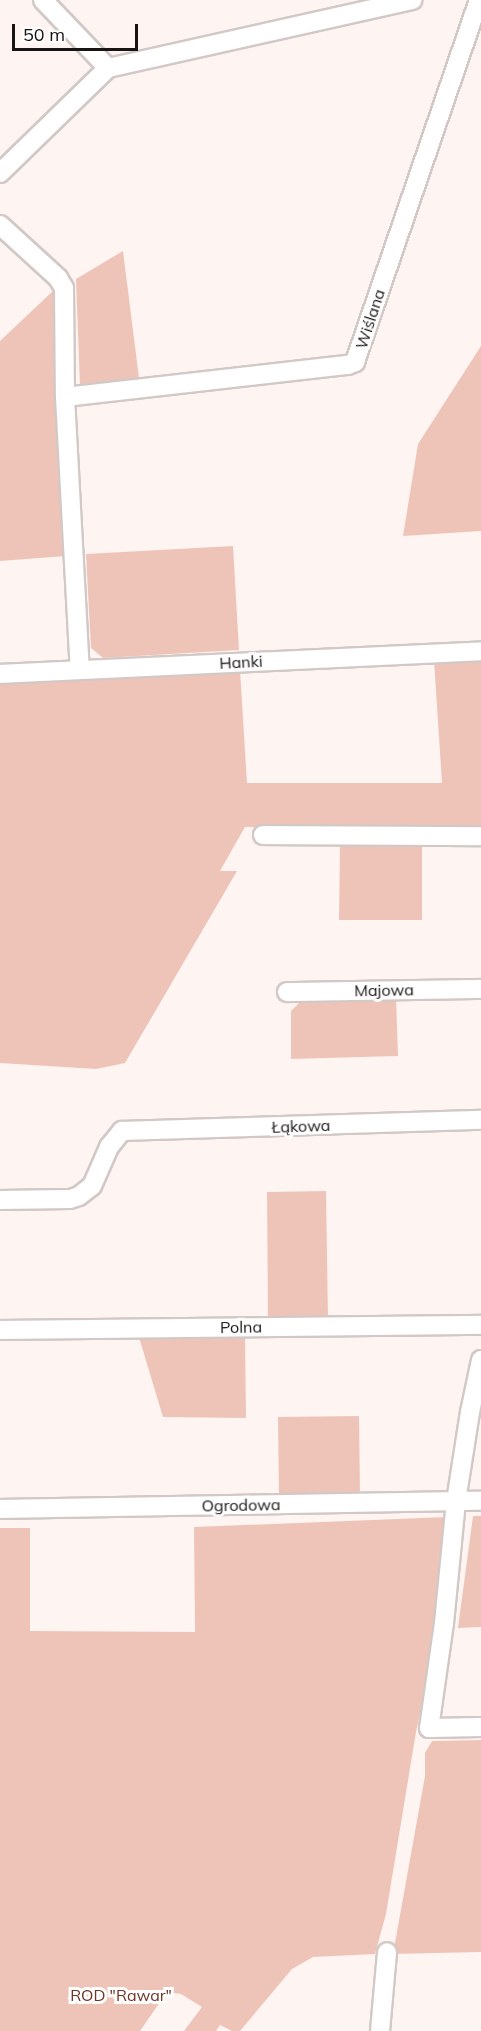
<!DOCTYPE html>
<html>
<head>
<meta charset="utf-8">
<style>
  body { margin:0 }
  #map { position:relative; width:481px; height:2031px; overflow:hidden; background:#fef4f1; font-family:Mulish,sans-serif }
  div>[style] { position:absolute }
  .green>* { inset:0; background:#efc4b8 }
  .roads { filter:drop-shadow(2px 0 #d2c9c6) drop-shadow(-2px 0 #d2c9c6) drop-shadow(0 2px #d2c9c6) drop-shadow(0 -2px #d2c9c6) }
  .street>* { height:18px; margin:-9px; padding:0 9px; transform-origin:9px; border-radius:9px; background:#fff }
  span { translate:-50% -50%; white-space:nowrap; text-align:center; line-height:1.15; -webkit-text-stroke:6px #fff; paint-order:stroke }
  .street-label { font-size:16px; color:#171413 }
  .park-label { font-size:16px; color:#6e3424 }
  .scale { position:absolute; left:12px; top:24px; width:126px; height:27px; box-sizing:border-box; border:3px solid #171413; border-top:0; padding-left:8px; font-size:18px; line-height:21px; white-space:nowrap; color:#171413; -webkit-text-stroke:4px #fff; paint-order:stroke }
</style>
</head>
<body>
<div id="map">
  <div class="green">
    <div style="clip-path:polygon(123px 251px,139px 378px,80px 386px,76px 279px)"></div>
    <div style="clip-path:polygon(55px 289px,66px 556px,0 561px,0 341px)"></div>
    <div style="clip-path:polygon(481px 346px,481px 531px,403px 536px,418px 444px)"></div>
    <div style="clip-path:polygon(233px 546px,239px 650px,103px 658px,91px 648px,86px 554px)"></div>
    <div style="clip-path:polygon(481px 658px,481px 828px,245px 827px,220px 871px,237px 871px,125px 1063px,96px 1069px,0 1063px,0 684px,240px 670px,247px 783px,442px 783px,434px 660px)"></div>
    <div style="clip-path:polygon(340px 844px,422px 844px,422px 920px,339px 920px)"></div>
    <div style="clip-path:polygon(396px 996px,398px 1056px,291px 1059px,291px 1011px,304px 998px)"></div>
    <div style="clip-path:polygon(326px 1191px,328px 1319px,268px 1320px,267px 1192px)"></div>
    <div style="clip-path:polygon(245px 1332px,246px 1418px,163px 1417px,138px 1334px)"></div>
    <div style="clip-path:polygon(359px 1416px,360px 1495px,279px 1496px,278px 1417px)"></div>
    <div style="clip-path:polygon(473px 1516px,481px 1516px,481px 1627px,458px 1628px)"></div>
    <div style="clip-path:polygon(447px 1517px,433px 1652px,416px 1732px,386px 1914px,375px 1954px,313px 1957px,292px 1969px,240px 2031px,232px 2031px,220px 2025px,216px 2031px,184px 2031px,202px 2007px,181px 1994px,167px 1992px,140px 2031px,0 2031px,0 1528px,30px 1528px,30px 1631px,195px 1632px,194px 1527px)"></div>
    <div style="clip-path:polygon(481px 1740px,481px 1952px,393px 1954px,425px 1776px,425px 1753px,432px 1741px)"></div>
  </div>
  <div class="roads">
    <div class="street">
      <div style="left:43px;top:0;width:94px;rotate:46.3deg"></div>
      <div style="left:0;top:173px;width:151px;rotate:-44.2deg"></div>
      <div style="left:108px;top:68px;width:312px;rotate:-12.6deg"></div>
      <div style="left:0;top:225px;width:79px;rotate:42.4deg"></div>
      <div style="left:58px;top:278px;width:12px;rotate:59deg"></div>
      <div style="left:64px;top:288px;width:109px;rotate:89.5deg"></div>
      <div style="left:65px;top:397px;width:273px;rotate:86.9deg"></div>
      <div style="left:65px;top:397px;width:285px;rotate:-6.5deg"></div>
      <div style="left:348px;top:365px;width:8px;rotate:-23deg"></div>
      <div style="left:355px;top:362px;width:383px;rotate:-71.1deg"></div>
      <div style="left:0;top:674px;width:482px;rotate:-2.7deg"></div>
      <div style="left:263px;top:835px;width:218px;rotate:0.3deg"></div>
      <div style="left:287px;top:992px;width:194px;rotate:-0.9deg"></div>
      <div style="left:0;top:1200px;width:70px;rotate:-0.8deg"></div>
      <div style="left:70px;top:1199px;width:9px;rotate:-18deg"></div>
      <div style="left:79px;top:1196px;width:16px;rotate:-38deg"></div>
      <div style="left:92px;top:1186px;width:43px;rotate:-66.4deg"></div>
      <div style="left:109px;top:1147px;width:21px;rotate:-51deg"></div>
      <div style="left:122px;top:1131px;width:359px;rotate:-1.8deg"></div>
      <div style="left:0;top:1330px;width:481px;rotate:-0.6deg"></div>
      <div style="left:481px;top:1360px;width:53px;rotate:101.9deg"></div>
      <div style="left:470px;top:1412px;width:90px;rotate:98.9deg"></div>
      <div style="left:456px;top:1501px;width:123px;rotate:95.6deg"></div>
      <div style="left:444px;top:1623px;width:106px;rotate:98.1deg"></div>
      <div style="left:429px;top:1728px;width:52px;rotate:-1.1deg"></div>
      <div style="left:0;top:1509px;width:481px;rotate:-1deg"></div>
      <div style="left:380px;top:2031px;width:79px;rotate:-84.9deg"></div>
    </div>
  </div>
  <div class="street-label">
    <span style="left:370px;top:319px;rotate:-72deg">Wiślana</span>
    <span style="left:241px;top:662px;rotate:-3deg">Hanki</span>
    <span style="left:384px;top:990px;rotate:-1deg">Majowa</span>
    <span style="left:301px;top:1126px;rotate:-2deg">Łąkowa</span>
    <span style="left:241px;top:1327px;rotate:-1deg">Polna</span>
    <span style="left:241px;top:1505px;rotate:-1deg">Ogrodowa</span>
  </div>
  <div class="park-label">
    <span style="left:121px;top:1995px">ROD "Rawar"</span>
  </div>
  <div class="scale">50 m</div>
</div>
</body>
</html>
